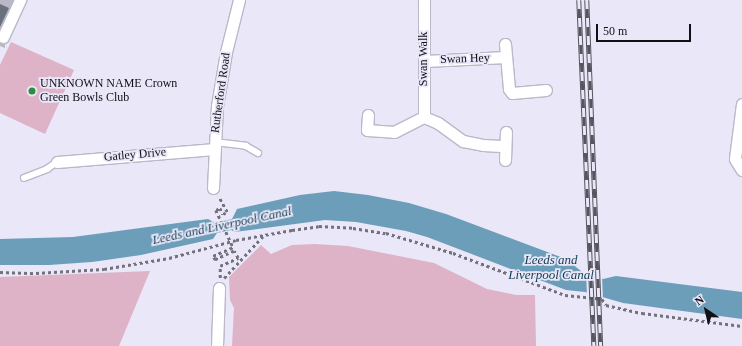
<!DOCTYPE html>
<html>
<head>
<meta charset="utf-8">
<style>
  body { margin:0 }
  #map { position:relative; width:742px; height:346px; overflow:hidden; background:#e9e7f8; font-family:"Times New Roman",serif }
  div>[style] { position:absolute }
  .green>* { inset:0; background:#deb2c7 }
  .water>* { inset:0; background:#6c9eba }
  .pier>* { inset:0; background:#e9e7f8 }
  .shadow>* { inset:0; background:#0003 }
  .building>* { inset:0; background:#69717e }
  .path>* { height:2.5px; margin-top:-1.25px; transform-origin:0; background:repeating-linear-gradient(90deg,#72717c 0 3px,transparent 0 6px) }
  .roads { filter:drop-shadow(1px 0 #bab8c9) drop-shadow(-1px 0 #bab8c9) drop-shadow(0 1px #bab8c9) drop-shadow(0 -1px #bab8c9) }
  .service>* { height:5.5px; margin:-2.75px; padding:0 2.75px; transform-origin:2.75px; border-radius:2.75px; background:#fff }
  .minor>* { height:11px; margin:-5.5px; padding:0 5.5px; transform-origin:5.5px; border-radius:5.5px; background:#fff }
  .rail>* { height:4.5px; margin-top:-2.25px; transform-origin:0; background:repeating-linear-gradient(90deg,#e9e7f8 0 9px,#56555e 0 18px); box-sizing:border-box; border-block:1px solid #56555e }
  .path-bridge>* { height:2.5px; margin-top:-1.25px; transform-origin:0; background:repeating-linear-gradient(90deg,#72717c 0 3px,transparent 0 6px) }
  .dots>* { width:11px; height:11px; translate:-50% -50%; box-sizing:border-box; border:2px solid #e9e7f8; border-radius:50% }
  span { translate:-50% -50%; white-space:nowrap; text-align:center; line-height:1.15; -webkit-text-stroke:3.5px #e9e7f8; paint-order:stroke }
  .street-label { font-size:12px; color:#101015 }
  .poi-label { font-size:12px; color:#101015 }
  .left { translate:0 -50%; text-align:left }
  .water-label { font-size:13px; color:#103b50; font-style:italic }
  .north { position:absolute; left:686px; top:290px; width:40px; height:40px; -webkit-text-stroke:3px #e9e7f8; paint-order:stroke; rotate:325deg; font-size:11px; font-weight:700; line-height:16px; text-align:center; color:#101015 }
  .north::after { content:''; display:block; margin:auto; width:14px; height:18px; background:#101015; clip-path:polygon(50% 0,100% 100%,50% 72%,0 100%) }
  .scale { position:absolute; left:596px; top:24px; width:95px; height:18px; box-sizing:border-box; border:2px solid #101015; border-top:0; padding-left:5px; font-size:12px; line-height:14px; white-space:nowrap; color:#101015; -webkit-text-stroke:3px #e9e7f8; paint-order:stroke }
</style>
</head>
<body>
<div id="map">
  <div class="green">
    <div style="clip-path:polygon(11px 42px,74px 70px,45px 134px,0 113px,0 65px)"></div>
    <div style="clip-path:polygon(315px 244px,348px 246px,434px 263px,487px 289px,516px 295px,535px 295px,536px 346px,232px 346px,234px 308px,230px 300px,229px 277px,261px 245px,271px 254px,292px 245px)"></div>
    <div style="clip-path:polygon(150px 271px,119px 346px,0 346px,0 277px)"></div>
  </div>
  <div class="water">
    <div style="clip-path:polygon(334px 191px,368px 195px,409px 203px,446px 214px,566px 259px,586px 275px,603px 279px,616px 276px,742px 292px,742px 319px,623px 303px,585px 292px,566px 290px,427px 237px,406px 231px,356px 222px,325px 220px,235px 232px,231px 230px,217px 233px,213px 239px,141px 255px,92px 262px,49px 265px,0 265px,0 239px,73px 237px,208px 219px,215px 223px,232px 219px,237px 209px,300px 195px)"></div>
  </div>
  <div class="pier">
    <div style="clip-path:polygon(586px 272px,602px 276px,603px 300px,587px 295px)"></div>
  </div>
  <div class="shadow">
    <div style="clip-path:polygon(0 0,22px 0,17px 18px,5px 43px,5px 48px,0 46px)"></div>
  </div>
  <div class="building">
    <div style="clip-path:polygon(0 4px,9px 8px,0 27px)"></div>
  </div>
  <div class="path">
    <div style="left:216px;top:210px;width:4px;rotate:-27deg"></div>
    <div style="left:220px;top:208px;width:7px;rotate:63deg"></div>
    <div style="left:223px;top:214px;width:4px;rotate:-27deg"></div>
    <div style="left:227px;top:212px;width:18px;rotate:-119deg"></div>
    <div style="left:0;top:272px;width:36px;rotate:2deg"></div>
    <div style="left:36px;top:273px;width:68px;rotate:-3.4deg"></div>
    <div style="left:104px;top:269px;width:66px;rotate:-9.6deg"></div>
    <div style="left:169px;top:258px;width:69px;rotate:-15deg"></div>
    <div style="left:236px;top:240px;width:57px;rotate:-10.1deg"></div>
    <div style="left:292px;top:230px;width:27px;rotate:-8deg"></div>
    <div style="left:319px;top:226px;width:34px;rotate:3deg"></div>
    <div style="left:353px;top:228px;width:33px;rotate:9deg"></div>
    <div style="left:386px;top:233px;width:70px;rotate:16.6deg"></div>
    <div style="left:453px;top:253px;width:120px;rotate:20.6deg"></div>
    <div style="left:565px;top:295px;width:37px;rotate:6deg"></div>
    <div style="left:602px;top:299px;width:7px;rotate:56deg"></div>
    <div style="left:606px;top:305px;width:37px;rotate:13deg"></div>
    <div style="left:642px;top:313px;width:101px;rotate:7.4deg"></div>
    <div style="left:220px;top:278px;width:12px;rotate:-90deg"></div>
    <div style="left:220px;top:266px;width:20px;rotate:-24deg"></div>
    <div style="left:238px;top:258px;width:8px;rotate:-120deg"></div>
    <div style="left:234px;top:251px;width:21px;rotate:155deg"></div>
    <div style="left:215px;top:260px;width:4px;rotate:-117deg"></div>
    <div style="left:213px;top:256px;width:22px;rotate:-24deg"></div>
    <div style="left:224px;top:278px;width:57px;rotate:-47.1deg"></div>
  </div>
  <div class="roads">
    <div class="service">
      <div style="left:215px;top:142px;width:31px;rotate:7deg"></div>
      <div style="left:246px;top:146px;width:14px;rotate:30deg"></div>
      <div style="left:24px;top:178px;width:25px;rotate:-21deg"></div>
      <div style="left:47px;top:169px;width:12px;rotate:-35deg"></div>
    </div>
    <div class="minor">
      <div style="left:424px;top:0;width:117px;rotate:90deg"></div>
      <div style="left:3px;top:37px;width:41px;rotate:-65.3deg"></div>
      <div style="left:505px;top:44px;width:45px;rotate:84.9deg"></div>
      <div style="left:509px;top:89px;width:5px;rotate:53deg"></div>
      <div style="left:512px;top:93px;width:34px;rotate:-5deg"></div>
      <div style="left:425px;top:61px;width:81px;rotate:-2.8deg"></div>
      <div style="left:742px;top:104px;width:55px;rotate:97.3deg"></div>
      <div style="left:735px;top:159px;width:13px;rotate:58deg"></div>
      <div style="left:368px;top:115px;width:15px;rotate:94deg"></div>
      <div style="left:367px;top:130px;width:27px;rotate:4deg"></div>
      <div style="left:394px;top:132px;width:34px;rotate:-27deg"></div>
      <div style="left:424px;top:117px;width:15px;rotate:23deg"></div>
      <div style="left:438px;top:123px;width:31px;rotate:36deg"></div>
      <div style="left:463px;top:141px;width:20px;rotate:11deg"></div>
      <div style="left:483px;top:145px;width:22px;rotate:3deg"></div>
      <div style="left:505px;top:160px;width:28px;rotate:-88deg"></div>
      <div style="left:57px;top:162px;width:158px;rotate:-4.7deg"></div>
      <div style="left:213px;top:188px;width:82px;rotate:-87.2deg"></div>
      <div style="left:217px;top:106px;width:55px;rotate:-80.5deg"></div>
      <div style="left:226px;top:52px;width:54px;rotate:-76deg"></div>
      <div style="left:217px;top:346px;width:58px;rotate:-88deg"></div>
    </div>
  </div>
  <div class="rail">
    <div style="left:579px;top:0;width:346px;rotate:87.5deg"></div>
    <div style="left:587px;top:0;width:346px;rotate:87.7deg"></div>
  </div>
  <div class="path-bridge">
    <div style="left:216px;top:210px;width:41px;rotate:65.3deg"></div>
  </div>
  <div class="dots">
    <div style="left:32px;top:91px;background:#308c3d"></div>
  </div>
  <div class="street-label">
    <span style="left:424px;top:59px;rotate:-90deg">Swan Walk</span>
    <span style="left:465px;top:59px;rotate:-2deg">Swan Hey</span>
    <span style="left:221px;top:93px;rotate:-82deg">Rutherford Road</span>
    <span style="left:135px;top:155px;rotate:-5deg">Gatley Drive</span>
  </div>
  <div class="poi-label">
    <span class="left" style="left:40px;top:91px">UNKNOWN NAME Crown<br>Green Bowls Club</span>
  </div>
  <div class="water-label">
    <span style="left:222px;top:226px;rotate:-12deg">Leeds and Liverpool Canal</span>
    <span style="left:551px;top:268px">Leeds and<br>Liverpool Canal</span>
  </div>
  <div class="north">N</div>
  <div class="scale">50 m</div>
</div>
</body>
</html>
